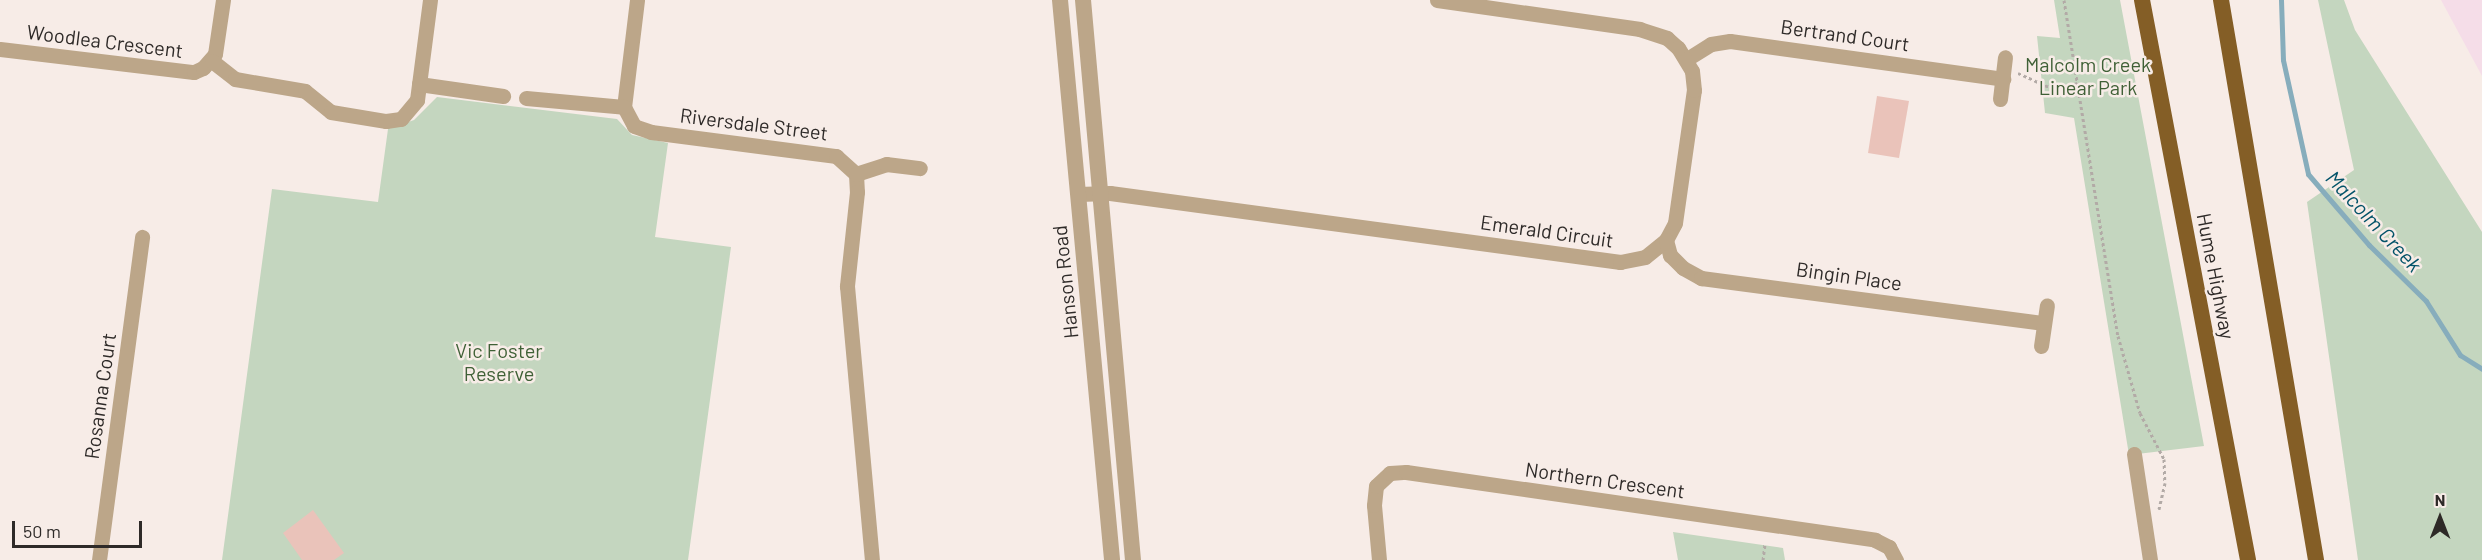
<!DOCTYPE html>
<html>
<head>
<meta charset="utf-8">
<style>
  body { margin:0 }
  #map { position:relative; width:2482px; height:560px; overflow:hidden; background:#f7ece7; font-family:Barlow,sans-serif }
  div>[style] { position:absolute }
  .commercial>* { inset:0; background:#f5dde8 }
  .green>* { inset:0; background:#c4d6bf }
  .stream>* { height:5px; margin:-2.5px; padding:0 2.5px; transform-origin:2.5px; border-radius:2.5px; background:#87adbc }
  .building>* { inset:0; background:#eac3ba }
  .path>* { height:3px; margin-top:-1.5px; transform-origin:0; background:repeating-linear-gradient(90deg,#b2aaa6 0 3px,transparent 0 6px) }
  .minor>* { height:15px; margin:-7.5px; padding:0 7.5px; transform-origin:7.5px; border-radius:7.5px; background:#bca689 }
  .tertiary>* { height:16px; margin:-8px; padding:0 8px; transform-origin:8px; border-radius:8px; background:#bca689 }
  .trunk>* { height:16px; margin:-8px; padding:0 8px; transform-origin:8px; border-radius:8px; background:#845e26 }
  span { translate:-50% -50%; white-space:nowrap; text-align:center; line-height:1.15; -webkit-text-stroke:5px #f7ece7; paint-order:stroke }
  .street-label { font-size:20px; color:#2e2a28 }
  .park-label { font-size:20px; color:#3f6036 }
  .water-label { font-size:21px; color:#035369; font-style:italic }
  .north { position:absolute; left:2410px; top:488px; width:60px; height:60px; -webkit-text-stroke:4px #f7ece7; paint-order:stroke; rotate:0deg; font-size:16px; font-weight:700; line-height:24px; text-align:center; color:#2e2a28 }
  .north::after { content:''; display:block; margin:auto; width:21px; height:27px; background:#2e2a28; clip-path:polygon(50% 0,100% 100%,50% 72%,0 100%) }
  .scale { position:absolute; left:12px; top:521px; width:130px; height:27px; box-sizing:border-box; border:3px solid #2e2a28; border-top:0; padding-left:8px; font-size:18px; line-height:21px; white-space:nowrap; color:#2e2a28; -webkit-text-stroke:4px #f7ece7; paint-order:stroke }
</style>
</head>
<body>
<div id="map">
  <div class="commercial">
    <div style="clip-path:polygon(2441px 0,2482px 0,2482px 76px)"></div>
  </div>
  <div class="green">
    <div style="clip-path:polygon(2054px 0,2120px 0,2204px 446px,2129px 455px,2074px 118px,2045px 113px,2037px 36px,2060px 38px)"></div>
    <div style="clip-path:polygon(2318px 0,2344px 0,2355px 30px,2482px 232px,2482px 560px,2358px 560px,2307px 202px,2354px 170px)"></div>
    <div style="clip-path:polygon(437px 97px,617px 119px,632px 135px,668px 143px,655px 237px,731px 247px,688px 560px,222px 560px,272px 189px,378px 202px,388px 129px,414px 120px)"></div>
    <div style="clip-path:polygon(1673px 532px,1783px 548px,1785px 560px,1678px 560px)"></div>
  </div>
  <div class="stream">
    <div style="left:2281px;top:0;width:60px;rotate:88.1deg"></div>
    <div style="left:2283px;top:60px;width:117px;rotate:77.6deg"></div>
    <div style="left:2308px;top:174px;width:94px;rotate:49.3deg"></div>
    <div style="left:2369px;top:245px;width:80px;rotate:44.5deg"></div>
    <div style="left:2426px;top:301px;width:64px;rotate:57.8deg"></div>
    <div style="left:2460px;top:355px;width:26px;rotate:32deg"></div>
  </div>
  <div class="building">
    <div style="clip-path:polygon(1877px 96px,1909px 101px,1899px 158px,1868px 153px)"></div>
    <div style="clip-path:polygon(313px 510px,344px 553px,334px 560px,302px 560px,283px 533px)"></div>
  </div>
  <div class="path">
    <div style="left:2064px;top:0;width:340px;rotate:80.9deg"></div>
    <div style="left:2118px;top:336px;width:80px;rotate:74.1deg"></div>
    <div style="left:2140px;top:413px;width:52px;rotate:62.4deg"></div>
    <div style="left:2164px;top:459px;width:24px;rotate:88deg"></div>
    <div style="left:2165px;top:483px;width:27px;rotate:103deg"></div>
    <div style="left:2018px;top:73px;width:44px;rotate:24.2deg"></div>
    <div style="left:2058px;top:91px;width:21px;rotate:-23deg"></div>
    <div style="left:1763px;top:560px;width:16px;rotate:-83deg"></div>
  </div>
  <div class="minor">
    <div style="left:637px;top:0;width:108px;rotate:96.9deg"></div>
    <div style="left:624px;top:107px;width:21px;rotate:62deg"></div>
    <div style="left:634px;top:126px;width:18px;rotate:19deg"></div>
    <div style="left:651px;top:132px;width:187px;rotate:7.4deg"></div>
    <div style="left:836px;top:156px;width:27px;rotate:42deg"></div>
    <div style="left:856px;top:174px;width:18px;rotate:87deg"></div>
    <div style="left:857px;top:192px;width:95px;rotate:96.1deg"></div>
    <div style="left:847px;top:286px;width:275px;rotate:84.8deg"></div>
    <div style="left:0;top:49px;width:195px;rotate:6.8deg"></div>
    <div style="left:194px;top:72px;width:10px;rotate:-24deg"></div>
    <div style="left:203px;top:68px;width:18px;rotate:-49deg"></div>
    <div style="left:215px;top:54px;width:55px;rotate:-81.6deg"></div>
    <div style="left:1687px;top:59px;width:28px;rotate:-32deg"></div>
    <div style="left:1711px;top:44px;width:19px;rotate:-9deg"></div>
    <div style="left:1730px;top:41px;width:276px;rotate:7.9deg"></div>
    <div style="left:212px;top:61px;width:29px;rotate:38deg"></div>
    <div style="left:235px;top:79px;width:71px;rotate:9.7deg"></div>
    <div style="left:305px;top:91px;width:33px;rotate:39deg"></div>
    <div style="left:331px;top:112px;width:56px;rotate:9.3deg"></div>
    <div style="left:386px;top:121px;width:15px;rotate:-8deg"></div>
    <div style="left:401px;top:119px;width:25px;rotate:-50deg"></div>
    <div style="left:417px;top:100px;width:101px;rotate:-82.6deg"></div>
    <div style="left:419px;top:84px;width:85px;rotate:8.1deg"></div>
    <div style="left:526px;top:98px;width:98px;rotate:5.2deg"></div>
    <div style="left:2000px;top:99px;width:42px;rotate:-83.2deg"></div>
    <div style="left:856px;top:174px;width:32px;rotate:-18deg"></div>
    <div style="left:886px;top:164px;width:34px;rotate:7deg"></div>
    <div style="left:1078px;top:194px;width:32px;rotate:-2deg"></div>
    <div style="left:1110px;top:193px;width:515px;rotate:7.7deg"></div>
    <div style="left:1620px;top:262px;width:25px;rotate:-11deg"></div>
    <div style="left:1645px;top:257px;width:27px;rotate:-39deg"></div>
    <div style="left:1666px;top:240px;width:19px;rotate:-62deg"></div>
    <div style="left:1675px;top:223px;width:134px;rotate:-81.9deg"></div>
    <div style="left:1694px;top:90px;width:19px;rotate:-96deg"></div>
    <div style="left:1692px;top:71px;width:27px;rotate:-121deg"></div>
    <div style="left:1678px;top:48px;width:15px;rotate:-138deg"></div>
    <div style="left:1667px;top:38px;width:28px;rotate:-162deg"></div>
    <div style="left:1640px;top:29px;width:205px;rotate:-171.9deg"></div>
    <div style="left:1666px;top:240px;width:16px;rotate:75deg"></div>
    <div style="left:1670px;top:255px;width:18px;rotate:45deg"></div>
    <div style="left:1683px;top:268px;width:21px;rotate:29deg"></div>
    <div style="left:1701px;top:278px;width:346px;rotate:7.5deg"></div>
    <div style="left:2041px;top:346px;width:41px;rotate:-81.7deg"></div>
    <div style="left:2134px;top:454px;width:107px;rotate:81.4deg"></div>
    <div style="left:99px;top:560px;width:326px;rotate:-82.4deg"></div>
    <div style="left:1379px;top:560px;width:55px;rotate:-95.2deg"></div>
    <div style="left:1374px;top:505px;width:19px;rotate:-84deg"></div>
    <div style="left:1376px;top:486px;width:19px;rotate:-43deg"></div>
    <div style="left:1390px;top:473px;width:16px;rotate:-4deg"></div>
    <div style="left:1406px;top:472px;width:474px;rotate:8.2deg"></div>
    <div style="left:1875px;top:540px;width:16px;rotate:27deg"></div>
    <div style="left:1889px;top:547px;width:15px;rotate:62deg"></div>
  </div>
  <div class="tertiary">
    <div style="left:1060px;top:0;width:562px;rotate:84.69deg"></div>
    <div style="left:1083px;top:0;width:562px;rotate:84.9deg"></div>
  </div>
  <div class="trunk">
    <div style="left:2142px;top:0;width:570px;rotate:79.28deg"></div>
    <div style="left:2221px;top:0;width:568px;rotate:80.37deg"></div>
  </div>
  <div class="street-label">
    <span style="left:1845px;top:35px;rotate:8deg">Bertrand Court</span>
    <span style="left:105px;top:41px;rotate:7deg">Woodlea Crescent</span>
    <span style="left:754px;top:124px;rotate:7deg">Riversdale Street</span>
    <span style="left:1547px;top:231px;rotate:8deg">Emerald Circuit</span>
    <span style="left:1849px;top:276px;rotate:8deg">Bingin Place</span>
    <span style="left:2216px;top:276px;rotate:79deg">Hume Highway</span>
    <span style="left:1065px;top:282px;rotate:-96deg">Hanson Road</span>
    <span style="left:100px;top:396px;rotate:-82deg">Rosanna Court</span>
    <span style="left:1605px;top:480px;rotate:8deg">Northern Crescent</span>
  </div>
  <div class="park-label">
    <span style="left:2088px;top:76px">Malcolm Creek<br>Linear Park</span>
    <span style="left:499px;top:362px">Vic Foster<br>Reserve</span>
  </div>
  <div class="water-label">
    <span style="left:2374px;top:221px;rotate:47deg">Malcolm Creek</span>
  </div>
  <div class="north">N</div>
  <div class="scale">50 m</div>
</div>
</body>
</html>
